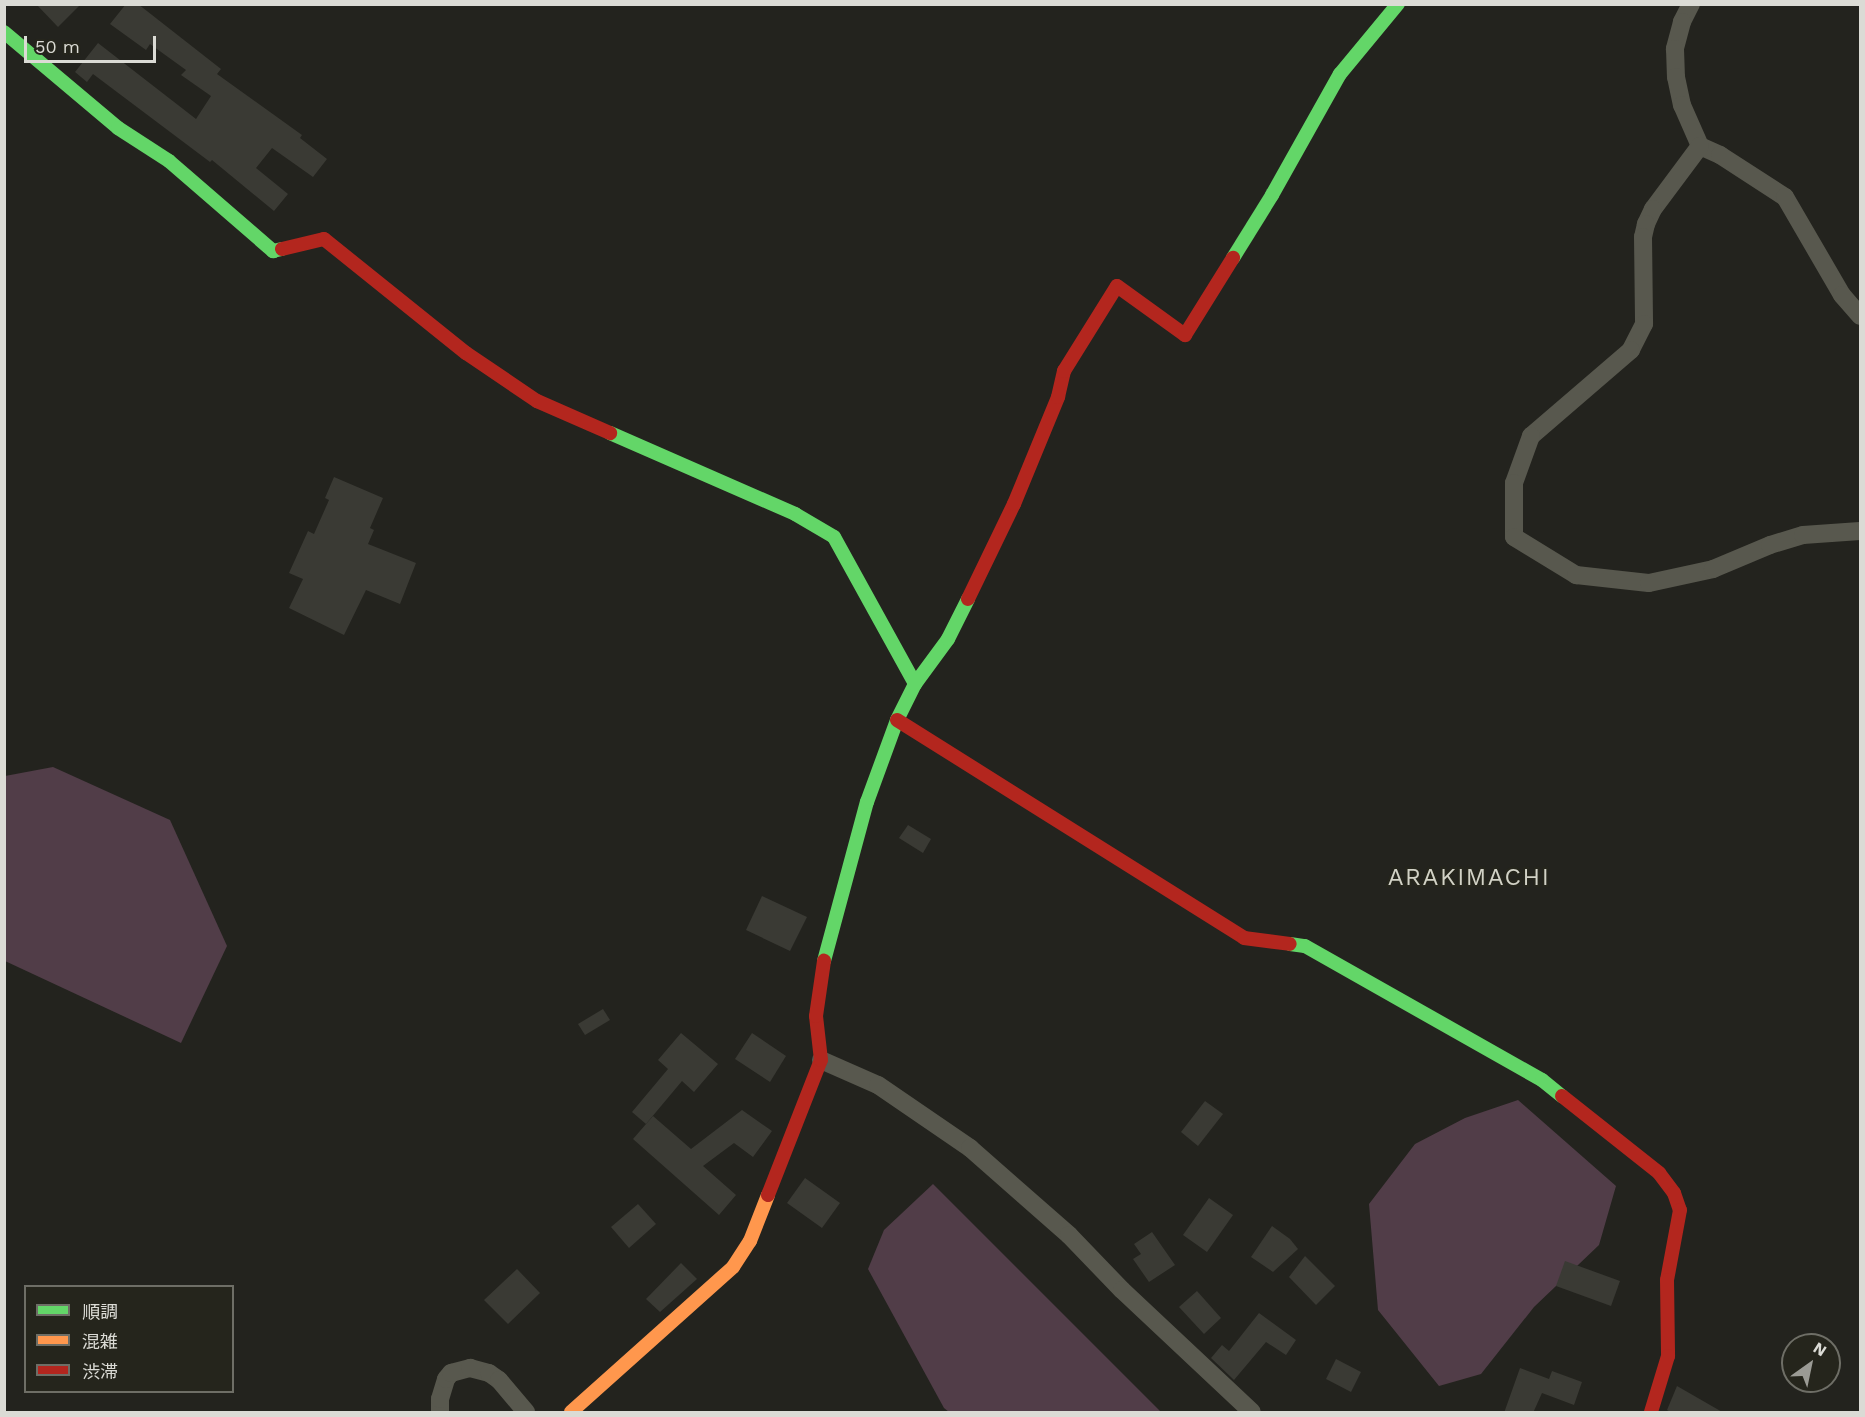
<!DOCTYPE html>
<html>
<head>
<meta charset="utf-8">
<style>
  body { margin:0 }
  #map { position:relative; width:1865px; height:1417px; overflow:hidden; background:#23231e; font-family:"Work Sans","Noto Sans JP",sans-serif }
  div>[style] { position:absolute }
  .green>* { inset:0; background:#513d48 }
  .building>* { inset:0; background:#3a3a34 }
  .street>* { height:18px; margin:-9px; padding:0 9px; transform-origin:9px; border-radius:9px; background:#58584e }
  .fast>* { height:14px; margin:-7px; padding:0 7px; transform-origin:7px; border-radius:7px; background:#63d668 }
  .slow>* { height:14px; margin:-7px; padding:0 7px; transform-origin:7px; border-radius:7px; background:#ff974d }
  .jam>* { height:14px; margin:-7px; padding:0 7px; transform-origin:7px; border-radius:7px; background:#b3261e }
  span { translate:-50% -50%; white-space:nowrap; text-align:center; line-height:1.15; -webkit-text-stroke:4.5px #25251c; paint-order:stroke }
  .quarter-label { font-size:24px; color:#d2d2c6; letter-spacing:1.5px }
  .frame { position:absolute; inset:0; border:6px solid #dbdbd5; pointer-events:none }
  .legend { position:absolute; left:24px; top:1285px; width:210px; height:108px; box-sizing:border-box; background:#25251c; border:2px solid #6e6e66; margin:0; padding:8px 10px; list-style:none; font-size:18px; color:#dbdbd5 }
  .legend li { display:flex; align-items:center; gap:12px; height:30px }
  .legend b { width:30px; border:2px solid #6e6e66 }
  .north { position:absolute; left:1781px; top:1333px; width:60px; height:60px; box-sizing:border-box; background:#25251c; border:2px solid #6e6e66; border-radius:50%; rotate:33deg; font-size:16px; font-weight:700; line-height:24px; text-align:center; color:#dbdbd5 }
  .north::after { content:''; display:block; margin:auto; width:21px; height:27px; background:#9b9b95; clip-path:polygon(50% 0,100% 100%,50% 72%,0 100%) }
  .scale { position:absolute; left:24px; top:36px; width:132px; height:27px; box-sizing:border-box; border:3px solid #dbdbd5; border-top:0; padding-left:8px; font-size:18px; line-height:21px; white-space:nowrap; color:#dbdbd5; -webkit-text-stroke:4px #25251c; paint-order:stroke }
</style>
</head>
<body>
<div id="map">
  <div class="green">
    <div style="clip-path:polygon(53px 767px,170px 820px,227px 946px,181px 1043px,5px 961px,5px 776px)"></div>
    <div style="clip-path:polygon(1518px 1100px,1616px 1186px,1599px 1245px,1534px 1307px,1481px 1374px,1439px 1386px,1378px 1310px,1369px 1204px,1415px 1144px,1465px 1118px)"></div>
    <div style="clip-path:polygon(933px 1184px,1161px 1412px,949px 1412px,944px 1408px,868px 1269px,884px 1230px)"></div>
  </div>
  <div class="building">
    <div style="clip-path:polygon(36px 4px,81px 4px,58px 27px)"></div>
    <div style="clip-path:polygon(126px 4px,138px 4px,221px 69px,217px 74px,302px 135px,300px 138px,327px 159px,313px 177px,272px 148px,256px 168px,288px 194px,274px 211px,212px 160px,210px 162px,93px 74px,87px 82px,75px 72px,98px 43px,196px 119px,211px 96px,181px 75px,186px 70px,150px 44px,146px 50px,110px 24px)"></div>
    <div style="clip-path:polygon(334px 477px,383px 498px,370px 528px,374px 530px,368px 544px,416px 563px,400px 604px,366px 590px,344px 635px,289px 608px,303px 579px,289px 573px,308px 531px,314px 534px,329px 500px,325px 498px)"></div>
    <div style="clip-path:polygon(908px 825px,931px 839px,923px 853px,899px 838px)"></div>
    <div style="clip-path:polygon(762px 896px,807px 917px,790px 951px,746px 930px)"></div>
    <div style="clip-path:polygon(603px 1009px,610px 1020px,585px 1035px,578px 1024px)"></div>
    <div style="clip-path:polygon(681px 1033px,718px 1064px,694px 1092px,682px 1081px,646px 1124px,632px 1112px,668px 1069px,658px 1060px)"></div>
    <div style="clip-path:polygon(752px 1033px,786px 1056px,770px 1082px,735px 1059px)"></div>
    <div style="clip-path:polygon(1205px 1101px,1223px 1114px,1198px 1146px,1181px 1132px)"></div>
    <div style="clip-path:polygon(742px 1110px,772px 1131px,753px 1157px,734px 1143px,703px 1166px,736px 1195px,719px 1215px,633px 1139px,653px 1116px,691px 1149px)"></div>
    <div style="clip-path:polygon(805px 1178px,840px 1203px,822px 1228px,787px 1203px)"></div>
    <div style="clip-path:polygon(1209px 1198px,1233px 1215px,1207px 1252px,1183px 1235px)"></div>
    <div style="clip-path:polygon(638px 1204px,656px 1224px,629px 1248px,611px 1227px)"></div>
    <div style="clip-path:polygon(1272px 1226px,1290px 1239px,1298px 1249px,1273px 1272px,1251px 1257px)"></div>
    <div style="clip-path:polygon(1152px 1232px,1175px 1265px,1149px 1282px,1133px 1259px,1141px 1254px,1134px 1244px)"></div>
    <div style="clip-path:polygon(1305px 1256px,1335px 1286px,1316px 1305px,1289px 1277px)"></div>
    <div style="clip-path:polygon(1565px 1261px,1620px 1281px,1611px 1306px,1556px 1286px)"></div>
    <div style="clip-path:polygon(681px 1263px,697px 1279px,660px 1312px,646px 1299px)"></div>
    <div style="clip-path:polygon(517px 1269px,540px 1293px,508px 1324px,484px 1300px)"></div>
    <div style="clip-path:polygon(1197px 1291px,1221px 1318px,1204px 1334px,1179px 1307px)"></div>
    <div style="clip-path:polygon(1259px 1313px,1296px 1340px,1286px 1355px,1266px 1342px,1234px 1380px,1211px 1358px,1222px 1345px,1229px 1351px)"></div>
    <div style="clip-path:polygon(1336px 1359px,1361px 1372px,1351px 1392px,1326px 1379px)"></div>
    <div style="clip-path:polygon(1520px 1368px,1549px 1379px,1552px 1371px,1582px 1382px,1574px 1405px,1542px 1393px,1533px 1413px,1504px 1413px)"></div>
    <div style="clip-path:polygon(1677px 1386px,1724px 1413px,1672px 1413px,1667px 1410px)"></div>
  </div>
  <div class="street">
    <div style="left:1691px;top:4px;width:20px;rotate:117deg"></div>
    <div style="left:1682px;top:22px;width:28px;rotate:105deg"></div>
    <div style="left:1675px;top:49px;width:28px;rotate:88deg"></div>
    <div style="left:1676px;top:77px;width:29px;rotate:78deg"></div>
    <div style="left:1682px;top:105px;width:45px;rotate:66.3deg"></div>
    <div style="left:1700px;top:146px;width:22px;rotate:24deg"></div>
    <div style="left:1720px;top:155px;width:77px;rotate:32.9deg"></div>
    <div style="left:1785px;top:197px;width:113px;rotate:59.8deg"></div>
    <div style="left:1842px;top:295px;width:28px;rotate:49deg"></div>
    <div style="left:1700px;top:146px;width:79px;rotate:126.7deg"></div>
    <div style="left:1653px;top:209px;width:17px;rotate:115deg"></div>
    <div style="left:1646px;top:224px;width:13px;rotate:103deg"></div>
    <div style="left:1643px;top:237px;width:87px;rotate:89.3deg"></div>
    <div style="left:1644px;top:324px;width:29px;rotate:117deg"></div>
    <div style="left:1631px;top:350px;width:132px;rotate:139.3deg"></div>
    <div style="left:1531px;top:436px;width:50px;rotate:109.9deg"></div>
    <div style="left:1514px;top:483px;width:54px;rotate:90deg"></div>
    <div style="left:1514px;top:537px;width:73px;rotate:31.5deg"></div>
    <div style="left:1576px;top:575px;width:73px;rotate:6.3deg"></div>
    <div style="left:1649px;top:583px;width:66px;rotate:-12.3deg"></div>
    <div style="left:1713px;top:569px;width:62px;rotate:-22.8deg"></div>
    <div style="left:1770px;top:545px;width:34px;rotate:-17deg"></div>
    <div style="left:1803px;top:535px;width:57px;rotate:-4deg"></div>
    <div style="left:821px;top:1060px;width:62px;rotate:23.7deg"></div>
    <div style="left:878px;top:1085px;width:112px;rotate:34.4deg"></div>
    <div style="left:970px;top:1148px;width:132px;rotate:41.3deg"></div>
    <div style="left:1069px;top:1235px;width:76px;rotate:46.1deg"></div>
    <div style="left:1122px;top:1290px;width:178px;rotate:43.2deg"></div>
    <div style="left:440px;top:1412px;width:13px;rotate:-90deg"></div>
    <div style="left:440px;top:1399px;width:21px;rotate:-73deg"></div>
    <div style="left:446px;top:1379px;width:8px;rotate:-50deg"></div>
    <div style="left:451px;top:1373px;width:20px;rotate:-15deg"></div>
    <div style="left:470px;top:1368px;width:20px;rotate:15deg"></div>
    <div style="left:489px;top:1373px;width:12px;rotate:35deg"></div>
    <div style="left:499px;top:1380px;width:42px;rotate:49.8deg"></div>
  </div>
  <div class="fast">
    <div style="left:4px;top:32px;width:149px;rotate:40.1deg"></div>
    <div style="left:118px;top:128px;width:61px;rotate:32.9deg"></div>
    <div style="left:169px;top:161px;width:138px;rotate:40.9deg"></div>
    <div style="left:273px;top:251px;width:9px;rotate:-13deg"></div>
    <div style="left:1233px;top:258px;width:74px;rotate:-58.2deg"></div>
    <div style="left:1272px;top:195px;width:139px;rotate:-60.7deg"></div>
    <div style="left:1340px;top:74px;width:91px;rotate:-50.4deg"></div>
    <div style="left:610px;top:433px;width:202px;rotate:23.6deg"></div>
    <div style="left:795px;top:514px;width:45px;rotate:30.5deg"></div>
    <div style="left:834px;top:537px;width:168px;rotate:61.1deg"></div>
    <div style="left:1290px;top:944px;width:15px;rotate:8deg"></div>
    <div style="left:1305px;top:946px;width:272px;rotate:29.5deg"></div>
    <div style="left:1542px;top:1080px;width:26px;rotate:39deg"></div>
    <div style="left:824px;top:961px;width:165px;rotate:-74.9deg"></div>
    <div style="left:867px;top:802px;width:87px;rotate:-69.9deg"></div>
    <div style="left:897px;top:720px;width:40px;rotate:-63.4deg"></div>
    <div style="left:915px;top:684px;width:56px;rotate:-53.7deg"></div>
    <div style="left:948px;top:639px;width:45px;rotate:-63.4deg"></div>
  </div>
  <div class="slow">
    <div style="left:571px;top:1412px;width:217px;rotate:-41.8deg"></div>
    <div style="left:733px;top:1267px;width:31px;rotate:-57deg"></div>
    <div style="left:750px;top:1241px;width:49px;rotate:-68.6deg"></div>
  </div>
  <div class="jam">
    <div style="left:282px;top:249px;width:43px;rotate:-13.4deg"></div>
    <div style="left:324px;top:239px;width:182px;rotate:38.8deg"></div>
    <div style="left:466px;top:353px;width:86px;rotate:34.1deg"></div>
    <div style="left:537px;top:401px;width:80px;rotate:23.7deg"></div>
    <div style="left:968px;top:599px;width:106px;rotate:-64.2deg"></div>
    <div style="left:1014px;top:504px;width:116px;rotate:-67.6deg"></div>
    <div style="left:1058px;top:397px;width:27px;rotate:-77deg"></div>
    <div style="left:1064px;top:371px;width:100px;rotate:-58.1deg"></div>
    <div style="left:1117px;top:286px;width:84px;rotate:35.8deg"></div>
    <div style="left:1185px;top:335px;width:91px;rotate:-58.1deg"></div>
    <div style="left:897px;top:720px;width:410px;rotate:32.1deg"></div>
    <div style="left:1244px;top:938px;width:46px;rotate:7.4deg"></div>
    <div style="left:1562px;top:1096px;width:124px;rotate:38.4deg"></div>
    <div style="left:1659px;top:1173px;width:25px;rotate:53deg"></div>
    <div style="left:1674px;top:1193px;width:18px;rotate:71deg"></div>
    <div style="left:1680px;top:1210px;width:71px;rotate:100.5deg"></div>
    <div style="left:1667px;top:1280px;width:76px;rotate:89.2deg"></div>
    <div style="left:1668px;top:1356px;width:59px;rotate:106.9deg"></div>
    <div style="left:768px;top:1195px;width:145px;rotate:-68.6deg"></div>
    <div style="left:821px;top:1060px;width:44px;rotate:-96.5deg"></div>
    <div style="left:816px;top:1016px;width:56px;rotate:-81.7deg"></div>
  </div>
  <div class="quarter-label">
    <span style="left:1469px;top:878px">ARAKIMACHI</span>
  </div>
  <div class="frame"></div>
  <ul class="legend">
  <li><b style="height:8px;background:#63d668"></b>順調</li>
  <li><b style="height:8px;background:#ff974d"></b>混雑</li>
  <li><b style="height:8px;background:#b3261e"></b>渋滞</li>
  </ul>
  <div class="north">N</div>
  <div class="scale">50 m</div>
</div>
</body>
</html>
